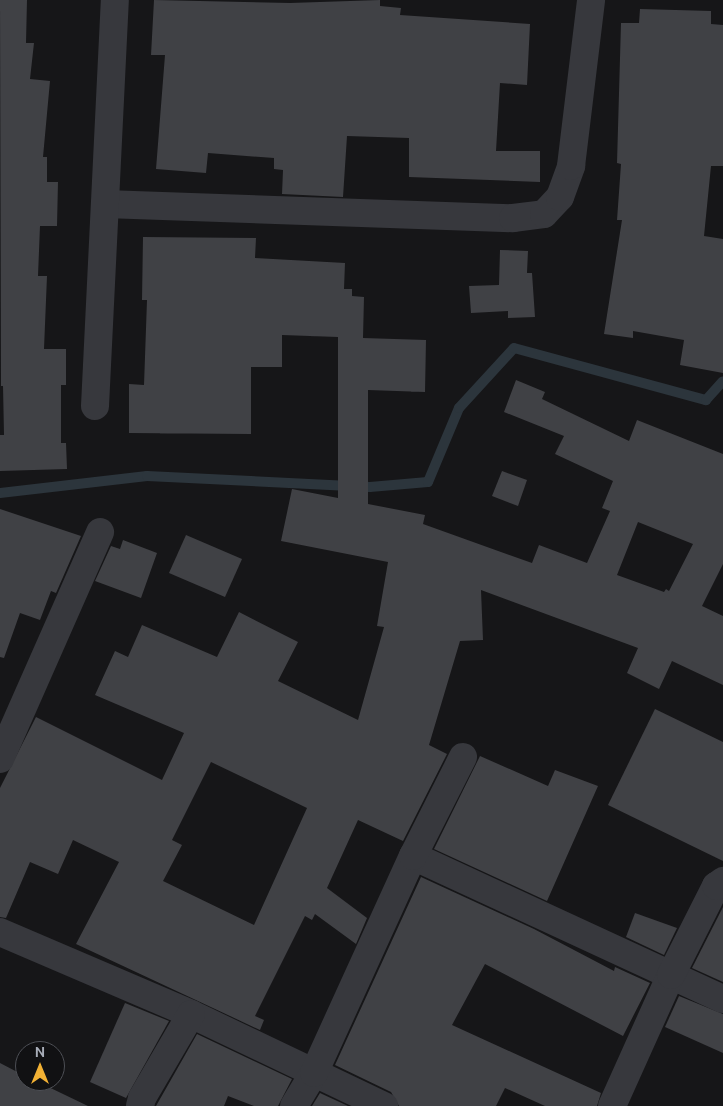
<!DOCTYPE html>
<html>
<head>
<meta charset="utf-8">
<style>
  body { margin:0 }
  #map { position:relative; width:723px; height:1106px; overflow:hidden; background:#161618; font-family:Ubuntu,sans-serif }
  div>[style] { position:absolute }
  .stream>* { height:10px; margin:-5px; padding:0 5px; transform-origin:5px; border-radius:5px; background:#2c353c }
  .building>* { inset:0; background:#404145 }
  .street>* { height:28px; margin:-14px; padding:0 14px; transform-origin:14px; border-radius:14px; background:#37383d }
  span { translate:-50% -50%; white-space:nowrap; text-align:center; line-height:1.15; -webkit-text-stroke:5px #111113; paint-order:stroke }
  .north { position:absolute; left:15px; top:1041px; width:50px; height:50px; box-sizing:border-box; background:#111113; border:1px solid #4d4f55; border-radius:50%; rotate:0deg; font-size:14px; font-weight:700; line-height:20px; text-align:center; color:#a8adb8 }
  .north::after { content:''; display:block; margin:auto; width:18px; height:22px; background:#f2b134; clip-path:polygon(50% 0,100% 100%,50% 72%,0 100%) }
</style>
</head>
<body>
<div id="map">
  <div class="stream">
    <div style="left:0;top:493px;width:148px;rotate:-6.6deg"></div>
    <div style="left:147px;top:476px;width:223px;rotate:2.8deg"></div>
    <div style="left:370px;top:487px;width:58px;rotate:-4.9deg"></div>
    <div style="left:428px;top:482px;width:80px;rotate:-67.3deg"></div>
    <div style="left:459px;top:408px;width:81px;rotate:-47.5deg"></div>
    <div style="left:514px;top:348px;width:199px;rotate:15.2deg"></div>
    <div style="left:706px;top:400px;width:25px;rotate:-48deg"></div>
  </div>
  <div class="building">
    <div style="clip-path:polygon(0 0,27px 0,26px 43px,34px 43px,30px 79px,50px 81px,43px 157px,47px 157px,47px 182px,58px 182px,57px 226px,40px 226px,38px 276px,47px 276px,44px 349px,66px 349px,66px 385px,61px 385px,61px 443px,66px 443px,67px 469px,0 471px,0 435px,4px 435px,3px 386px,1px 386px)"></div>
    <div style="clip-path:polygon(154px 0,290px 3px,380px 0,380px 6px,401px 8px,400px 15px,530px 24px,527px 85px,500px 83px,496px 151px,540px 151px,540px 182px,409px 177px,409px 138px,347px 136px,343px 197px,282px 194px,283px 170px,274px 169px,274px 158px,208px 153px,206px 173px,156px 169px,165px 55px,151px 55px)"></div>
    <div style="clip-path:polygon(640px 9px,711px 11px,711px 24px,723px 25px,723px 166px,711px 166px,704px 236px,723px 239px,723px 373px,680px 365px,684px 340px,633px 331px,633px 338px,604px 334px,622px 220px,617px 220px,621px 164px,617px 163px,621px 23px,639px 23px)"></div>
    <div style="clip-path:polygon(evenodd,143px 237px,256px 238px,255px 258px,345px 263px,344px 289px,352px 289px,352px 296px,364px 297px,363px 338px,426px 340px,425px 392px,368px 390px,368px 504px,425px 515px,423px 524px,532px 563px,539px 545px,587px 563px,610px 511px,602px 508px,613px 481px,555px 454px,564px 436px,504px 412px,516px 380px,545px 392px,542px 399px,629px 441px,637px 420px,723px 454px,723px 564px,702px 606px,723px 616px,723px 685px,672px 661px,659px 689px,627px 673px,638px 648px,481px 590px,483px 640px,460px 641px,429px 745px,447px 754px,403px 841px,358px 820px,327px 888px,367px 918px,356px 944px,315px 914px,312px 920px,305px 916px,255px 1016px,264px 1020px,260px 1030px,76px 944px,119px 862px,73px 840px,58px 874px,30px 862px,6px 918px,0 917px,0 788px,36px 717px,162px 780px,184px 733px,95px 695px,115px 651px,128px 657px,142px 625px,217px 657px,239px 612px,298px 642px,278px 681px,358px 720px,384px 627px,377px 626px,388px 562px,281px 541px,292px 489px,338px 498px,338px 337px,282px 335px,282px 367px,251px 367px,251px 434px,129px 433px,129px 384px,144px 385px,147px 300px,142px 300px,143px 237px,638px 522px,693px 544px,669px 591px,666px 589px,664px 592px,617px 575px,638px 522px,143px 237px,211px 762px,307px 808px,254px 925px,163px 881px,182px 845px,172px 840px,211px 762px)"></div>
    <div style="clip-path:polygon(500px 250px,528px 251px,527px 273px,532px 273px,535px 317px,508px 318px,508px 311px,471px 313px,469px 286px,499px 285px)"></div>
    <div style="clip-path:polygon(502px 471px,527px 480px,518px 506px,492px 496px)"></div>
    <div style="clip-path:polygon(0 509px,81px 536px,56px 593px,51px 591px,40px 620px,20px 613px,4px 658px,0 657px)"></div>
    <div style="clip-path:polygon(186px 535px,242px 559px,225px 597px,169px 573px)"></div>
    <div style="clip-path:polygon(123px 540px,157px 553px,141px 598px,95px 581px,111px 546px,120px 549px)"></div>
    <div style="clip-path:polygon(655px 709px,723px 742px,723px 861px,608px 805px)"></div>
    <div style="clip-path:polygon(480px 756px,548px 786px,555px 770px,598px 786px,547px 901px,434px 849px)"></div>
    <div style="clip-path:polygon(421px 877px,534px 929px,614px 971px,615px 967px,650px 983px,623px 1036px,485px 964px,452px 1025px,601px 1093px,597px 1106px,545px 1106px,505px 1088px,496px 1106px,399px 1106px,391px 1092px,335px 1065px)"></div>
    <div style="clip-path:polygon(723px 907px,723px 982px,692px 968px)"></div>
    <div style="clip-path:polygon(635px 913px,677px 928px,664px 955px,626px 937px)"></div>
    <div style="clip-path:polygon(679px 996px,723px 1014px,723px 1053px,665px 1027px)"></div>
    <div style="clip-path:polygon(125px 1003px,169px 1021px,126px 1098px,90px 1082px)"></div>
    <div style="clip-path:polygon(197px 1034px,292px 1079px,278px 1106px,254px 1106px,228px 1096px,224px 1106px,156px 1106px)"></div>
    <div style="clip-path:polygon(0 1063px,25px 1076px,25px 1081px,36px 1081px,88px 1106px,0 1106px)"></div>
    <div style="clip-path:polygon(320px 1093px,348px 1106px,312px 1106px)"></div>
  </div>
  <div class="street">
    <div style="left:105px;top:204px;width:408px;rotate:2deg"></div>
    <div style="left:513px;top:218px;width:31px;rotate:-7deg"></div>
    <div style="left:544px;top:214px;width:23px;rotate:-47deg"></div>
    <div style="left:560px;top:197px;width:33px;rotate:-70deg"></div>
    <div style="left:571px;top:166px;width:167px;rotate:-83.1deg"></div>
    <div style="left:95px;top:406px;width:406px;rotate:-87.2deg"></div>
    <div style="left:0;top:759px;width:248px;rotate:-66.2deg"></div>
    <div style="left:413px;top:856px;width:341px;rotate:24.8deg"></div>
    <div style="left:0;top:932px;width:208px;rotate:23.2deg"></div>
    <div style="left:191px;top:1014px;width:214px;rotate:25.5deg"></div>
    <div style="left:140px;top:1106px;width:8px;rotate:-76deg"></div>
    <div style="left:142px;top:1098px;width:97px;rotate:-59.7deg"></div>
    <div style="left:294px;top:1106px;width:39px;rotate:-59deg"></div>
    <div style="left:314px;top:1073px;width:239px;rotate:-65.5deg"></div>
    <div style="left:413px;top:856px;width:111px;rotate:-63.2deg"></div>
    <div style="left:612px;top:1106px;width:144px;rotate:-65.8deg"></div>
    <div style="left:671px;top:975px;width:100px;rotate:-63.2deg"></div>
    <div style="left:716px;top:886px;width:9px;rotate:-36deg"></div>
  </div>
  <div class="north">N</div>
</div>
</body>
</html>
